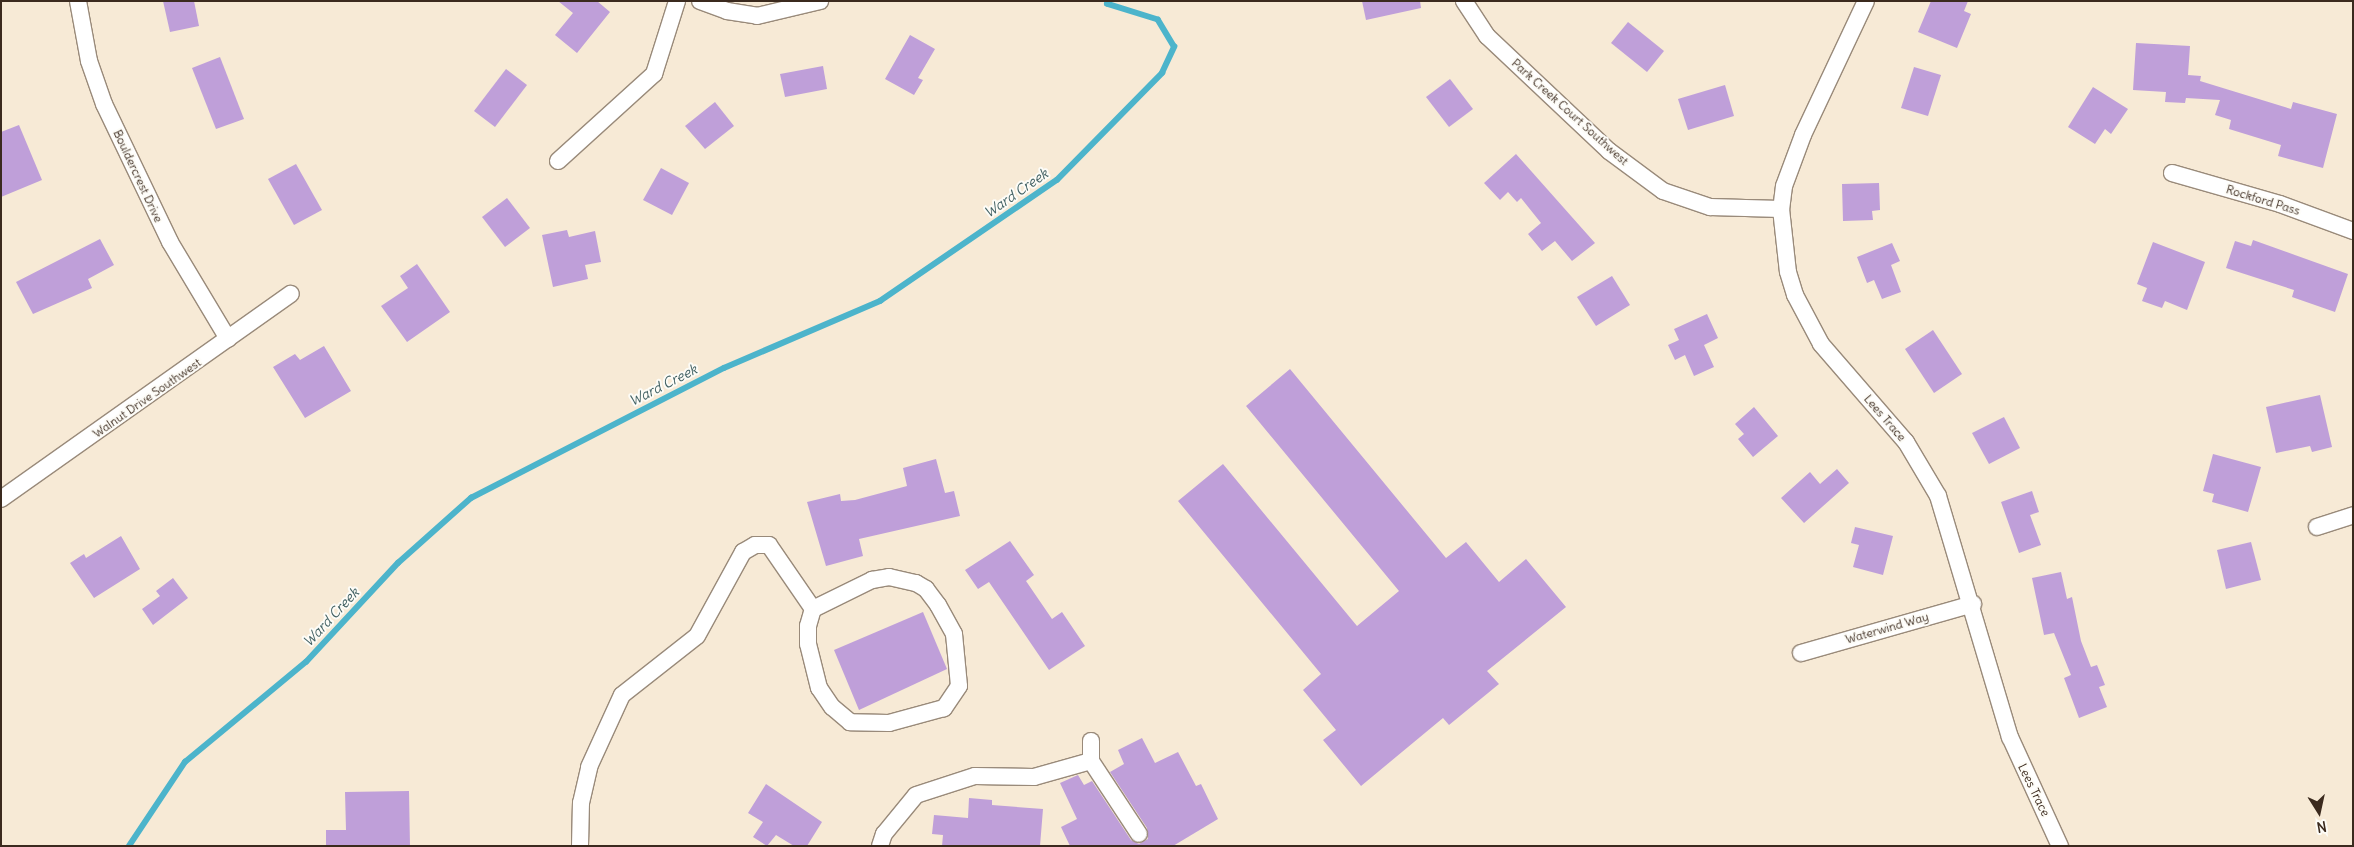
<!DOCTYPE html>
<html>
<head>
<meta charset="utf-8">
<style>
  body { margin:0 }
  #map { position:relative; width:2354px; height:847px; overflow:hidden; background:#f7ead6; font-family:Delius,sans-serif }
  div>[style] { position:absolute }
  .stream>* { height:5.5px; margin:-2.75px; padding:0 2.75px; transform-origin:2.75px; border-radius:2.75px; background:#4cb4cb }
  .building>* { inset:0; background:#bf9fd9 }
  .roads { filter:drop-shadow(1px 0 #998a7a) drop-shadow(-1px 0 #998a7a) drop-shadow(0 1px #998a7a) drop-shadow(0 -1px #998a7a) }
  .street>* { height:16px; margin:-8px; padding:0 8px; transform-origin:8px; border-radius:8px; background:#fff }
  span { translate:-50% -50%; white-space:nowrap; text-align:center; line-height:1.15; -webkit-text-stroke:4px #fdfcf7; paint-order:stroke }
  .street-label { font-size:12px; color:#3b2a1e }
  .water-label { font-size:14px; color:#426163; font-style:italic }
  .frame { position:absolute; inset:0; border:2px solid #3b2a1e; pointer-events:none }
  .north { position:absolute; left:2294px; top:787px; width:50px; height:50px; -webkit-text-stroke:4px #fdfcf7; paint-order:stroke; rotate:170deg; font-size:14px; font-weight:700; line-height:20px; text-align:center; color:#3b2a1e }
  .north::after { content:''; display:block; margin:auto; width:18px; height:22px; background:#3b2a1e; clip-path:polygon(50% 0,100% 100%,50% 72%,0 100%) }
</style>
</head>
<body>
<div id="map">
  <div class="stream">
    <div style="left:129px;top:846px;width:101px;rotate:-56.3deg"></div>
    <div style="left:185px;top:762px;width:157px;rotate:-39.6deg"></div>
    <div style="left:306px;top:662px;width:135px;rotate:-47.1deg"></div>
    <div style="left:398px;top:563px;width:98px;rotate:-41.7deg"></div>
    <div style="left:471px;top:498px;width:284px;rotate:-27.2deg"></div>
    <div style="left:724px;top:368px;width:170px;rotate:-23.2deg"></div>
    <div style="left:880px;top:301px;width:214px;rotate:-34.4deg"></div>
    <div style="left:1057px;top:180px;width:150px;rotate:-45.5deg"></div>
    <div style="left:1162px;top:73px;width:29px;rotate:-65deg"></div>
    <div style="left:1174px;top:47px;width:31px;rotate:-121deg"></div>
    <div style="left:1158px;top:20px;width:53px;rotate:-162.6deg"></div>
    <div style="left:1107px;top:4px;width:3px;rotate:-72deg"></div>
  </div>
  <div class="building">
    <div style="clip-path:polygon(163px 1px,194px 1px,199px 26px,170px 32px)"></div>
    <div style="clip-path:polygon(558px 1px,597px 1px,610px 12px,577px 53px,555px 35px,573px 13px)"></div>
    <div style="clip-path:polygon(1362px 1px,1420px 1px,1421px 8px,1366px 20px)"></div>
    <div style="clip-path:polygon(1931px 1px,1968px 1px,1964px 11px,1971px 14px,1957px 48px,1918px 32px)"></div>
    <div style="clip-path:polygon(1628px 22px,1664px 51px,1647px 72px,1611px 43px)"></div>
    <div style="clip-path:polygon(910px 35px,935px 49px,918px 78px,923px 80px,914px 95px,885px 79px)"></div>
    <div style="clip-path:polygon(2136px 43px,2190px 46px,2188px 75px,2201px 76px,2200px 81px,2291px 109px,2293px 102px,2337px 114px,2323px 168px,2278px 156px,2281px 145px,2229px 129px,2231px 120px,2215px 115px,2220px 100px,2186px 98px,2185px 103px,2165px 102px,2166px 92px,2133px 90px)"></div>
    <div style="clip-path:polygon(220px 57px,244px 119px,216px 129px,192px 68px)"></div>
    <div style="clip-path:polygon(823px 66px,827px 89px,785px 97px,780px 74px)"></div>
    <div style="clip-path:polygon(1914px 67px,1941px 75px,1928px 116px,1901px 108px)"></div>
    <div style="clip-path:polygon(506px 69px,527px 85px,495px 127px,474px 111px)"></div>
    <div style="clip-path:polygon(1450px 79px,1473px 109px,1449px 127px,1426px 97px)"></div>
    <div style="clip-path:polygon(1725px 85px,1734px 116px,1688px 130px,1678px 99px)"></div>
    <div style="clip-path:polygon(2093px 87px,2128px 109px,2111px 134px,2105px 129px,2095px 144px,2068px 127px)"></div>
    <div style="clip-path:polygon(715px 102px,734px 126px,705px 149px,685px 126px)"></div>
    <div style="clip-path:polygon(19px 125px,42px 180px,1px 197px,1px 132px)"></div>
    <div style="clip-path:polygon(1516px 154px,1595px 243px,1572px 261px,1555px 241px,1542px 251px,1528px 234px,1541px 223px,1521px 198px,1517px 202px,1508px 192px,1500px 200px,1484px 183px)"></div>
    <div style="clip-path:polygon(296px 164px,322px 210px,294px 225px,268px 179px)"></div>
    <div style="clip-path:polygon(661px 168px,689px 183px,672px 215px,643px 200px)"></div>
    <div style="clip-path:polygon(1879px 183px,1880px 210px,1872px 211px,1873px 220px,1843px 221px,1842px 184px)"></div>
    <div style="clip-path:polygon(507px 198px,530px 228px,505px 247px,482px 217px)"></div>
    <div style="clip-path:polygon(567px 230px,569px 237px,595px 231px,601px 262px,585px 265px,588px 279px,553px 287px,542px 235px)"></div>
    <div style="clip-path:polygon(100px 239px,114px 265px,88px 279px,92px 288px,33px 314px,16px 282px)"></div>
    <div style="clip-path:polygon(2253px 240px,2348px 274px,2335px 312px,2292px 297px,2294px 290px,2226px 268px,2235px 241px,2251px 246px)"></div>
    <div style="clip-path:polygon(2153px 242px,2205px 262px,2187px 310px,2165px 301px,2162px 308px,2142px 301px,2147px 288px,2137px 284px)"></div>
    <div style="clip-path:polygon(1892px 243px,1900px 261px,1891px 265px,1901px 292px,1882px 299px,1874px 280px,1867px 283px,1857px 257px)"></div>
    <div style="clip-path:polygon(417px 264px,450px 312px,407px 342px,381px 306px,408px 288px,400px 276px)"></div>
    <div style="clip-path:polygon(1612px 276px,1630px 305px,1596px 326px,1577px 297px)"></div>
    <div style="clip-path:polygon(1707px 314px,1718px 338px,1704px 345px,1714px 367px,1694px 376px,1685px 355px,1675px 360px,1668px 345px,1679px 340px,1674px 329px)"></div>
    <div style="clip-path:polygon(1933px 330px,1962px 374px,1934px 393px,1905px 349px)"></div>
    <div style="clip-path:polygon(324px 346px,351px 391px,305px 418px,273px 367px,295px 354px,300px 360px)"></div>
    <div style="clip-path:polygon(1290px 369px,1446px 558px,1466px 542px,1499px 582px,1526px 559px,1566px 607px,1487px 671px,1499px 684px,1449px 725px,1443px 718px,1361px 786px,1323px 740px,1336px 730px,1303px 690px,1321px 674px,1178px 501px,1223px 464px,1357px 626px,1399px 591px,1246px 406px)"></div>
    <div style="clip-path:polygon(2320px 395px,2332px 447px,2312px 452px,2310px 446px,2276px 453px,2266px 407px)"></div>
    <div style="clip-path:polygon(1754px 407px,1778px 436px,1753px 457px,1738px 439px,1744px 434px,1735px 424px)"></div>
    <div style="clip-path:polygon(2004px 417px,2020px 448px,1989px 464px,1972px 433px)"></div>
    <div style="clip-path:polygon(2213px 454px,2261px 467px,2248px 512px,2212px 502px,2214px 494px,2203px 491px)"></div>
    <div style="clip-path:polygon(936px 459px,945px 493px,954px 491px,960px 516px,859px 539px,863px 556px,826px 566px,807px 502px,840px 494px,841px 501px,855px 500px,907px 486px,903px 468px)"></div>
    <div style="clip-path:polygon(1837px 469px,1849px 483px,1804px 523px,1781px 498px,1810px 472px,1820px 484px)"></div>
    <div style="clip-path:polygon(2032px 491px,2039px 512px,2030px 515px,2041px 545px,2019px 553px,2001px 502px)"></div>
    <div style="clip-path:polygon(1855px 527px,1893px 536px,1883px 575px,1853px 567px,1859px 545px,1851px 543px)"></div>
    <div style="clip-path:polygon(121px 536px,140px 569px,94px 598px,70px 563px,84px 554px,86px 558px)"></div>
    <div style="clip-path:polygon(1010px 541px,1034px 575px,1026px 581px,1052px 619px,1062px 612px,1085px 646px,1049px 670px,989px 582px,978px 589px,965px 570px)"></div>
    <div style="clip-path:polygon(2251px 542px,2261px 580px,2226px 589px,2217px 550px)"></div>
    <div style="clip-path:polygon(2061px 572px,2067px 599px,2072px 597px,2081px 641px,2091px 667px,2097px 665px,2105px 685px,2099px 687px,2107px 707px,2079px 718px,2064px 678px,2071px 675px,2054px 633px,2044px 635px,2032px 578px)"></div>
    <div style="clip-path:polygon(173px 578px,188px 598px,153px 625px,142px 609px,160px 596px,156px 591px)"></div>
    <div style="clip-path:polygon(923px 612px,947px 669px,859px 710px,834px 650px)"></div>
    <div style="clip-path:polygon(1142px 738px,1155px 763px,1178px 752px,1196px 786px,1201px 784px,1218px 819px,1173px 846px,1070px 846px,1061px 827px,1077px 819px,1060px 783px,1078px 775px,1084px 785px,1092px 781px,1131px 840px,1139px 844px,1148px 839px,1147px 828px,1110px 772px,1124px 764px,1118px 750px)"></div>
    <div style="clip-path:polygon(766px 784px,822px 822px,807px 846px,794px 846px,776px 835px,767px 846px,753px 837px,763px 822px,748px 813px)"></div>
    <div style="clip-path:polygon(409px 791px,410px 846px,326px 846px,326px 830px,346px 830px,345px 792px)"></div>
    <div style="clip-path:polygon(969px 798px,992px 800px,992px 805px,1043px 809px,1040px 846px,942px 846px,943px 835px,932px 834px,934px 815px,968px 818px)"></div>
  </div>
  <div class="roads">
    <div class="street">
      <div style="left:78px;top:1px;width:61px;rotate:79.6deg"></div>
      <div style="left:89px;top:61px;width:46px;rotate:70.8deg"></div>
      <div style="left:104px;top:104px;width:153px;rotate:64.4deg"></div>
      <div style="left:170px;top:242px;width:113px;rotate:59.1deg"></div>
      <div style="left:700px;top:1px;width:29px;rotate:20deg"></div>
      <div style="left:727px;top:11px;width:30px;rotate:9deg"></div>
      <div style="left:757px;top:16px;width:65px;rotate:-13.4deg"></div>
      <div style="left:1464px;top:1px;width:42px;rotate:56.7deg"></div>
      <div style="left:1487px;top:36px;width:168px;rotate:43.3deg"></div>
      <div style="left:1609px;top:151px;width:67px;rotate:36.5deg"></div>
      <div style="left:1663px;top:191px;width:50px;rotate:18.8deg"></div>
      <div style="left:1710px;top:207px;width:71px;rotate:1.6deg"></div>
      <div style="left:1866px;top:1px;width:148px;rotate:115.2deg"></div>
      <div style="left:1803px;top:135px;width:54px;rotate:110.4deg"></div>
      <div style="left:1784px;top:186px;width:23px;rotate:97deg"></div>
      <div style="left:1781px;top:209px;width:63px;rotate:83.7deg"></div>
      <div style="left:1788px;top:272px;width:24px;rotate:73deg"></div>
      <div style="left:1795px;top:295px;width:55px;rotate:62deg"></div>
      <div style="left:1821px;top:344px;width:130px;rotate:49.1deg"></div>
      <div style="left:1906px;top:442px;width:63px;rotate:59.3deg"></div>
      <div style="left:1938px;top:496px;width:252px;rotate:73.4deg"></div>
      <div style="left:2010px;top:737px;width:120px;rotate:65.4deg"></div>
      <div style="left:558px;top:161px;width:130px;rotate:-42.2deg"></div>
      <div style="left:654px;top:74px;width:77px;rotate:-72.5deg"></div>
      <div style="left:2172px;top:173px;width:112px;rotate:16deg"></div>
      <div style="left:2280px;top:204px;width:78px;rotate:20.3deg"></div>
      <div style="left:1px;top:499px;width:355px;rotate:-35.3deg"></div>
      <div style="left:2317px;top:527px;width:38px;rotate:-18deg"></div>
      <div style="left:889px;top:577px;width:28px;rotate:13deg"></div>
      <div style="left:916px;top:583px;width:12px;rotate:31deg"></div>
      <div style="left:926px;top:589px;width:20px;rotate:53deg"></div>
      <div style="left:938px;top:605px;width:33px;rotate:61deg"></div>
      <div style="left:954px;top:634px;width:52px;rotate:84.5deg"></div>
      <div style="left:959px;top:686px;width:27px;rotate:124deg"></div>
      <div style="left:944px;top:708px;width:57px;rotate:164.7deg"></div>
      <div style="left:889px;top:723px;width:39px;rotate:-179deg"></div>
      <div style="left:850px;top:722px;width:23px;rotate:-140deg"></div>
      <div style="left:832px;top:707px;width:23px;rotate:-124deg"></div>
      <div style="left:819px;top:688px;width:45px;rotate:-104deg"></div>
      <div style="left:808px;top:644px;width:18px;rotate:-90deg"></div>
      <div style="left:808px;top:626px;width:18px;rotate:-74deg"></div>
      <div style="left:813px;top:609px;width:66px;rotate:-26.2deg"></div>
      <div style="left:872px;top:580px;width:17px;rotate:-10deg"></div>
      <div style="left:1801px;top:653px;width:179px;rotate:-15.9deg"></div>
      <div style="left:1091px;top:761px;width:87px;rotate:56.7deg"></div>
      <div style="left:580px;top:846px;width:43px;rotate:-88.7deg"></div>
      <div style="left:581px;top:803px;width:37px;rotate:-77deg"></div>
      <div style="left:589px;top:767px;width:79px;rotate:-65.4deg"></div>
      <div style="left:622px;top:695px;width:95px;rotate:-38.2deg"></div>
      <div style="left:697px;top:636px;width:96px;rotate:-61.3deg"></div>
      <div style="left:743px;top:552px;width:14px;rotate:-30deg"></div>
      <div style="left:755px;top:545px;width:14px"></div>
      <div style="left:769px;top:545px;width:78px;rotate:55.5deg"></div>
      <div style="left:880px;top:846px;width:13px;rotate:-72deg"></div>
      <div style="left:884px;top:834px;width:50px;rotate:-50.6deg"></div>
      <div style="left:916px;top:795px;width:62px;rotate:-17.9deg"></div>
      <div style="left:975px;top:776px;width:59px;rotate:1deg"></div>
      <div style="left:1034px;top:777px;width:59px;rotate:-15.7deg"></div>
      <div style="left:1091px;top:761px;width:20px;rotate:-90deg"></div>
    </div>
  </div>
  <div class="street-label">
    <span style="left:1570px;top:112px;rotate:42deg">Park Creek Court Southwest</span>
    <span style="left:138px;top:176px;rotate:65deg">Bouldercrest Drive</span>
    <span style="left:2263px;top:200px;rotate:17deg">Rockford Pass</span>
    <span style="left:147px;top:398px;rotate:-35deg">Walnut Drive Southwest</span>
    <span style="left:1885px;top:418px;rotate:49deg">Lees Trace</span>
    <span style="left:1887px;top:628px;rotate:-16deg">Waterwind Way</span>
    <span style="left:2034px;top:790px;rotate:64deg">Lees Trace</span>
  </div>
  <div class="water-label">
    <span style="left:1016px;top:193px;rotate:-35deg">Ward Creek</span>
    <span style="left:663px;top:385px;rotate:-27deg">Ward Creek</span>
    <span style="left:331px;top:617px;rotate:-47deg">Ward Creek</span>
  </div>
  <div class="frame"></div>
  <div class="north">N</div>
</div>
</body>
</html>
